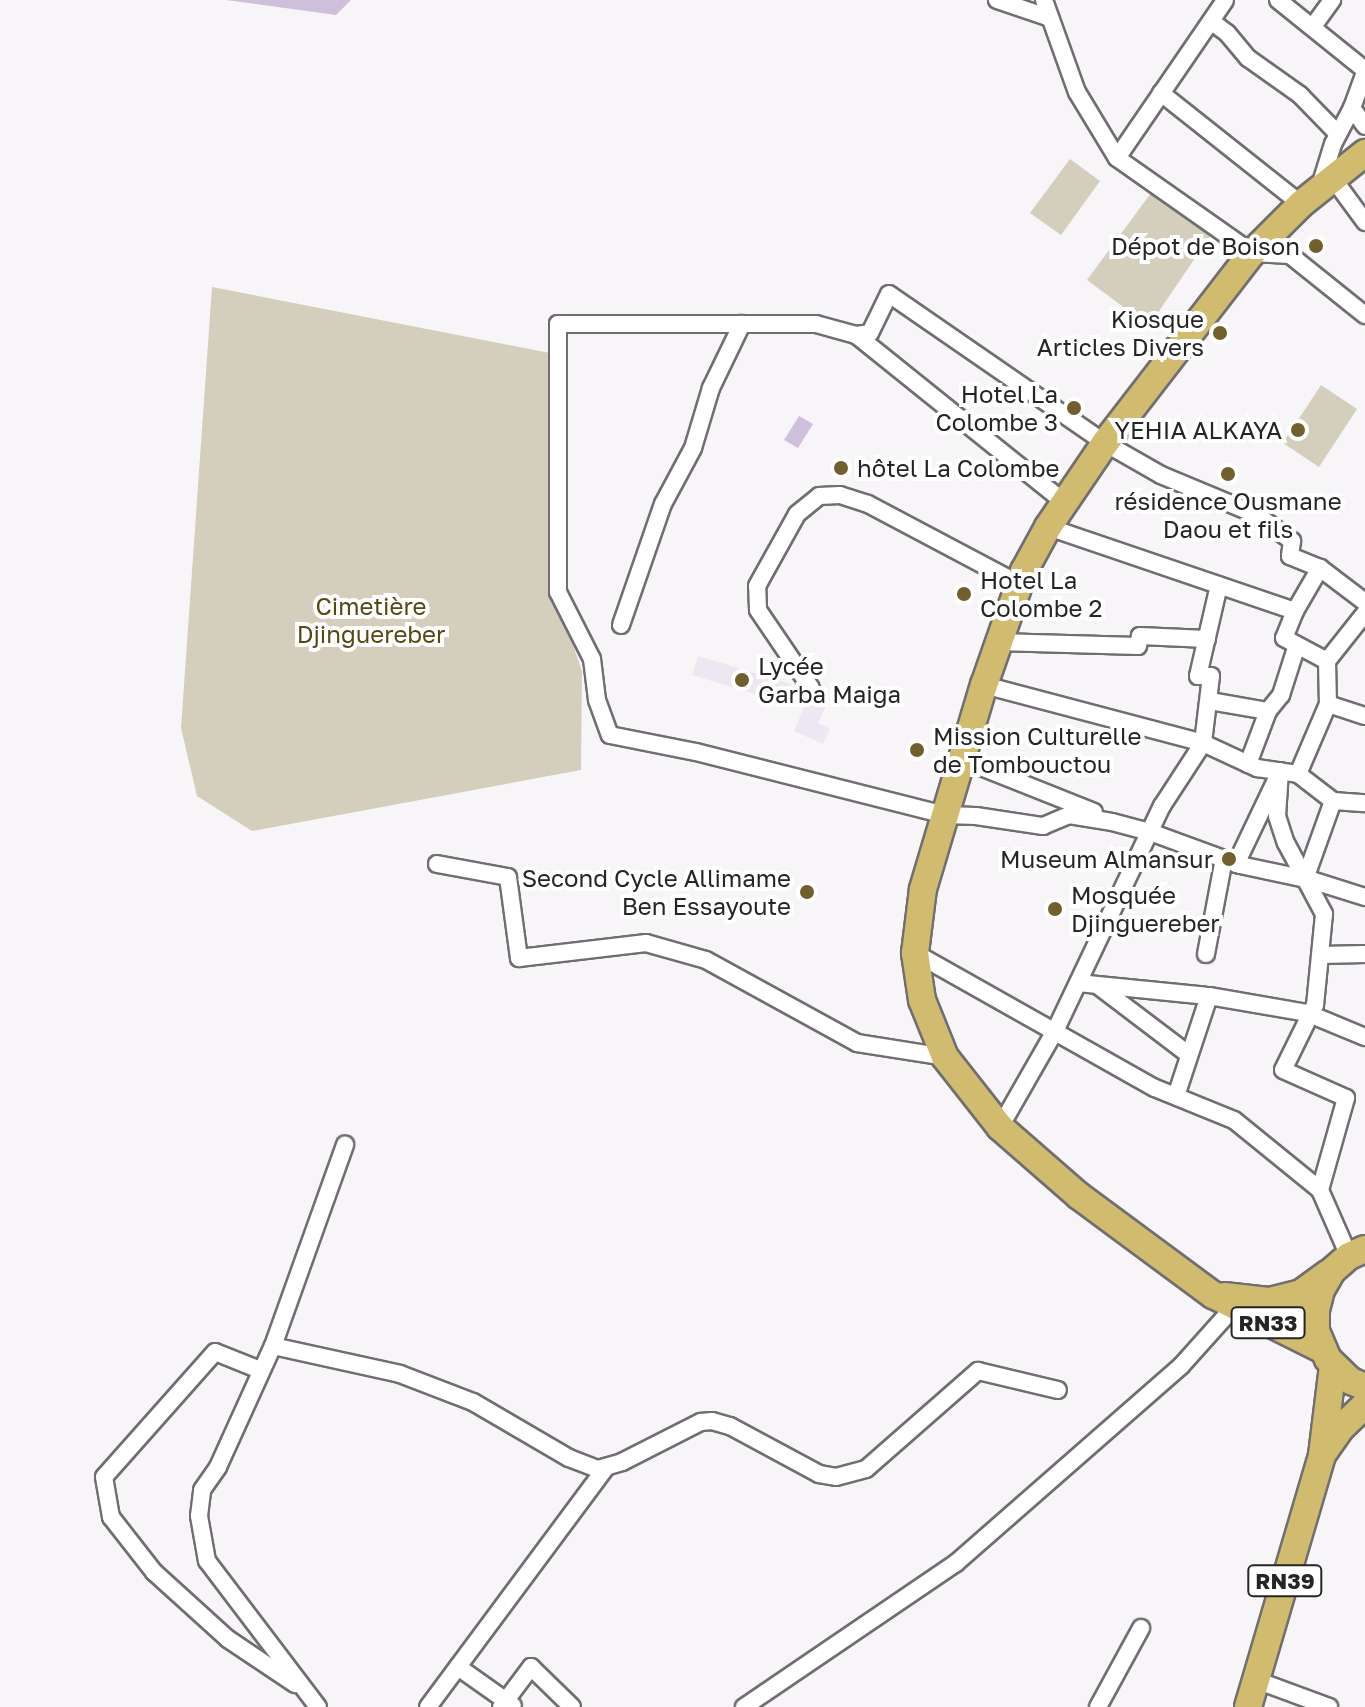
<!DOCTYPE html>
<html>
<head>
<meta charset="utf-8">
<style>
  body { margin:0 }
  #map { position:relative; width:1365px; height:1707px; overflow:hidden; background:#f7f5f8; font-family:"Golos Text",sans-serif }
  div>[style] { position:absolute }
  .built>* { inset:0; background:#ede7f1 }
  .green>* { inset:0; background:#d4cebc }
  .water>* { inset:0; background:#cebfda }
  .roads { filter:drop-shadow(2px 0 #706e71) drop-shadow(-2px 0 #706e71) drop-shadow(0 2px #706e71) drop-shadow(0 -2px #706e71) }
  .street>* { height:16px; margin:-8px; padding:0 8px; transform-origin:8px; border-radius:8px; background:#fff }
  .primary>* { height:26px; margin:-13px; padding:0 13px; transform-origin:13px; border-radius:13px; background:#d0bb6e }
  .dots>* { width:22px; height:22px; translate:-50% -50%; box-sizing:border-box; border:4px solid #fff; border-radius:50% }
  span { translate:-50% -50%; white-space:nowrap; text-align:center; line-height:1.15; -webkit-text-stroke:8px #fff; paint-order:stroke }
  .shield-label span { padding:2px 6px; background:#fff; border:2px solid; border-radius:6px; -webkit-text-stroke-width:0 }
  .shield-label { font-size:22px; color:#262526; font-weight:700 }
  .poi-label { font-size:24px; color:#262526 }
  .right { translate:-100% -50%; text-align:right }
  .left { translate:0 -50%; text-align:left }
  .park-label { font-size:24px; color:#564713 }
</style>
</head>
<body>
<div id="map">
  <div class="built">
    <div style="clip-path:polygon(698px 656px,791px 684px,785px 703px,692px 675px)"></div>
    <div style="clip-path:polygon(808px 698px,826px 706px,818px 723px,830px 729px,823px 744px,794px 731px)"></div>
  </div>
  <div class="green">
    <div style="clip-path:polygon(1070px 159px,1100px 181px,1061px 235px,1030px 213px)"></div>
    <div style="clip-path:polygon(1151px 193px,1210px 236px,1149px 326px,1087px 280px)"></div>
    <div style="clip-path:polygon(212px 287px,550px 353px,552px 585px,582px 671px,581px 770px,252px 831px,197px 796px,181px 728px)"></div>
    <div style="clip-path:polygon(1321px 385px,1357px 409px,1319px 467px,1283px 443px)"></div>
  </div>
  <div class="water">
    <div style="clip-path:polygon(226px 0,351px 0,336px 15px)"></div>
    <div style="clip-path:polygon(799px 416px,813px 424px,798px 448px,784px 440px)"></div>
  </div>
  <div class="roads">
    <div class="street">
      <div style="left:997px;top:0;width:56px;rotate:18.8deg"></div>
      <div style="left:1044px;top:0;width:98px;rotate:70.3deg"></div>
      <div style="left:1077px;top:92px;width:77px;rotate:58.8deg"></div>
      <div style="left:1117px;top:158px;width:165px;rotate:35.1deg"></div>
      <div style="left:1252px;top:253px;width:38px;rotate:3deg"></div>
      <div style="left:1290px;top:255px;width:96px;rotate:38.7deg"></div>
      <div style="left:1278px;top:0;width:112px;rotate:38.8deg"></div>
      <div style="left:1211px;top:21px;width:20px;rotate:37deg"></div>
      <div style="left:1227px;top:33px;width:33px;rotate:50deg"></div>
      <div style="left:1248px;top:58px;width:64px;rotate:35.4deg"></div>
      <div style="left:1300px;top:95px;width:54px;rotate:45.7deg"></div>
      <div style="left:1314px;top:25px;width:31px;rotate:-54deg"></div>
      <div style="left:1161px;top:93px;width:179px;rotate:38.4deg"></div>
      <div style="left:1352px;top:108px;width:22px;rotate:54deg"></div>
      <div style="left:1117px;top:158px;width:191px;rotate:-55.6deg"></div>
      <div style="left:1332px;top:177px;width:56px;rotate:53.7deg"></div>
      <div style="left:1320px;top:186px;width:44px;rotate:-72.8deg"></div>
      <div style="left:1333px;top:144px;width:41px;rotate:-62.2deg"></div>
      <div style="left:1352px;top:108px;width:37px;rotate:-70deg"></div>
      <div style="left:856px;top:335px;width:14px;rotate:-8deg"></div>
      <div style="left:870px;top:333px;width:43px;rotate:-64deg"></div>
      <div style="left:889px;top:294px;width:262px;rotate:34.6deg"></div>
      <div style="left:1105px;top:443px;width:64px;rotate:29.7deg"></div>
      <div style="left:1161px;top:475px;width:104px;rotate:22.6deg"></div>
      <div style="left:1257px;top:515px;width:44px;rotate:36.6deg"></div>
      <div style="left:1292px;top:541px;width:15px;rotate:98deg"></div>
      <div style="left:1290px;top:556px;width:32px;rotate:22deg"></div>
      <div style="left:1320px;top:568px;width:56px;rotate:37.1deg"></div>
      <div style="left:1064px;top:502px;width:267px;rotate:-141.2deg"></div>
      <div style="left:856px;top:335px;width:41px;rotate:-164.6deg"></div>
      <div style="left:816px;top:324px;width:258px;rotate:180deg"></div>
      <div style="left:558px;top:324px;width:268px;rotate:90deg"></div>
      <div style="left:558px;top:592px;width:75px;rotate:63.1deg"></div>
      <div style="left:592px;top:659px;width:41px;rotate:83deg"></div>
      <div style="left:597px;top:700px;width:37px;rotate:70deg"></div>
      <div style="left:610px;top:735px;width:88px;rotate:11.2deg"></div>
      <div style="left:696px;top:752px;width:257px;rotate:14.2deg"></div>
      <div style="left:945px;top:815px;width:31px;rotate:2deg"></div>
      <div style="left:976px;top:816px;width:68px;rotate:8.5deg"></div>
      <div style="left:1043px;top:826px;width:28px;rotate:-23deg"></div>
      <div style="left:1069px;top:815px;width:44px;rotate:9.2deg"></div>
      <div style="left:1112px;top:822px;width:39px;rotate:15deg"></div>
      <div style="left:1150px;top:832px;width:96px;rotate:20.1deg"></div>
      <div style="left:1240px;top:865px;width:73px;rotate:11.9deg"></div>
      <div style="left:1311px;top:880px;width:57px;rotate:17.5deg"></div>
      <div style="left:1048px;top:527px;width:261px;rotate:18.8deg"></div>
      <div style="left:1295px;top:611px;width:29px;rotate:112deg"></div>
      <div style="left:1284px;top:638px;width:49px;rotate:28.1deg"></div>
      <div style="left:1327px;top:661px;width:43px;rotate:88.7deg"></div>
      <div style="left:1328px;top:704px;width:39px;rotate:18deg"></div>
      <div style="left:1295px;top:611px;width:50px;rotate:-59.8deg"></div>
      <div style="left:621px;top:625px;width:128px;rotate:-70.9deg"></div>
      <div style="left:663px;top:504px;width:64px;rotate:-61.8deg"></div>
      <div style="left:693px;top:448px;width:63px;rotate:-73.3deg"></div>
      <div style="left:711px;top:388px;width:71px;rotate:-64.2deg"></div>
      <div style="left:997px;top:642px;width:141px;rotate:1.6deg"></div>
      <div style="left:1138px;top:646px;width:10px;rotate:-79deg"></div>
      <div style="left:1140px;top:636px;width:67px;rotate:2.6deg"></div>
      <div style="left:1327px;top:661px;width:61px;rotate:-51.6deg"></div>
      <div style="left:984px;top:685px;width:227px;rotate:14.8deg"></div>
      <div style="left:1203px;top:743px;width:60px;rotate:24.8deg"></div>
      <div style="left:1257px;top:768px;width:41px;rotate:8.3deg"></div>
      <div style="left:811px;top:688px;width:94px;rotate:-124.2deg"></div>
      <div style="left:758px;top:610px;width:24px;rotate:-92deg"></div>
      <div style="left:757px;top:586px;width:82px;rotate:-60.9deg"></div>
      <div style="left:797px;top:514px;width:28px;rotate:-39deg"></div>
      <div style="left:819px;top:496px;width:21px;rotate:-3deg"></div>
      <div style="left:840px;top:495px;width:29px;rotate:18deg"></div>
      <div style="left:868px;top:504px;width:171px;rotate:27.9deg"></div>
      <div style="left:1210px;top:701px;width:59px;rotate:9.8deg"></div>
      <div style="left:1328px;top:704px;width:76px;rotate:113.2deg"></div>
      <div style="left:1298px;top:774px;width:44px;rotate:37.6deg"></div>
      <div style="left:1333px;top:801px;width:32px;rotate:4deg"></div>
      <div style="left:961px;top:759px;width:143px;rotate:21.7deg"></div>
      <div style="left:1248px;top:764px;width:57px;rotate:-69.3deg"></div>
      <div style="left:1268px;top:711px;width:21px;rotate:-51deg"></div>
      <div style="left:1281px;top:695px;width:52px;rotate:-72.3deg"></div>
      <div style="left:1280px;top:771px;width:45px;rotate:93.8deg"></div>
      <div style="left:1277px;top:816px;width:28px;rotate:72deg"></div>
      <div style="left:1286px;top:843px;width:81px;rotate:61.8deg"></div>
      <div style="left:1324px;top:914px;width:91px;rotate:95.6deg"></div>
      <div style="left:1315px;top:1005px;width:72px;rotate:116.2deg"></div>
      <div style="left:1283px;top:1070px;width:69px;rotate:24deg"></div>
      <div style="left:1346px;top:1098px;width:96px;rotate:105.8deg"></div>
      <div style="left:437px;top:864px;width:72px;rotate:10.4deg"></div>
      <div style="left:508px;top:877px;width:82px;rotate:82.3deg"></div>
      <div style="left:519px;top:958px;width:128px;rotate:-6.7deg"></div>
      <div style="left:646px;top:943px;width:62px;rotate:15.8deg"></div>
      <div style="left:706px;top:960px;width:172px;rotate:28.8deg"></div>
      <div style="left:857px;top:1043px;width:89px;rotate:9deg"></div>
      <div style="left:1236px;top:864px;width:93px;rotate:-64.5deg"></div>
      <div style="left:1305px;top:879px;width:83px;rotate:-70.3deg"></div>
      <div style="left:915px;top:953px;width:275px;rotate:29.4deg"></div>
      <div style="left:1155px;top:1088px;width:85px;rotate:22.1deg"></div>
      <div style="left:1234px;top:1120px;width:111px;rotate:39.1deg"></div>
      <div style="left:1320px;top:1190px;width:72px;rotate:66.3deg"></div>
      <div style="left:1206px;top:954px;width:97px;rotate:-79.3deg"></div>
      <div style="left:1321px;top:955px;width:44px;rotate:-1.3deg"></div>
      <div style="left:1078px;top:983px;width:132px;rotate:5.7deg"></div>
      <div style="left:1209px;top:996px;width:99px;rotate:9.8deg"></div>
      <div style="left:1307px;top:1013px;width:63px;rotate:22.5deg"></div>
      <div style="left:1097px;top:985px;width:114px;rotate:37.2deg"></div>
      <div style="left:1176px;top:1096px;width:105px;rotate:-71.7deg"></div>
      <div style="left:1000px;top:1127px;width:111px;rotate:-60.2deg"></div>
      <div style="left:1055px;top:1031px;width:249px;rotate:-64.6deg"></div>
      <div style="left:1162px;top:806px;width:75px;rotate:-56.9deg"></div>
      <div style="left:1203px;top:743px;width:67px;rotate:-83.2deg"></div>
      <div style="left:1211px;top:676px;width:13px;rotate:180deg"></div>
      <div style="left:1198px;top:676px;width:93px;rotate:-77deg"></div>
      <div style="left:273px;top:1346px;width:214px;rotate:-70.3deg"></div>
      <div style="left:260px;top:1370px;width:48px;rotate:-158.2deg"></div>
      <div style="left:215px;top:1352px;width:167px;rotate:131.6deg"></div>
      <div style="left:104px;top:1477px;width:41px;rotate:80.1deg"></div>
      <div style="left:111px;top:1517px;width:70px;rotate:52deg"></div>
      <div style="left:154px;top:1572px;width:100px;rotate:42.2deg"></div>
      <div style="left:228px;top:1639px;width:81px;rotate:33.9deg"></div>
      <div style="left:458px;top:1667px;width:67px;rotate:35.3deg"></div>
      <div style="left:1256px;top:1680px;width:78px;rotate:20.3deg"></div>
      <div style="left:318px;top:1707px;width:183px;rotate:-127.2deg"></div>
      <div style="left:207px;top:1561px;width:46px;rotate:-100.1deg"></div>
      <div style="left:199px;top:1516px;width:26px;rotate:-83deg"></div>
      <div style="left:202px;top:1490px;width:28px;rotate:-55deg"></div>
      <div style="left:218px;top:1467px;width:133px;rotate:-65.6deg"></div>
      <div style="left:273px;top:1346px;width:130px;rotate:12.4deg"></div>
      <div style="left:400px;top:1374px;width:78px;rotate:21deg"></div>
      <div style="left:473px;top:1402px;width:111px;rotate:30.3deg"></div>
      <div style="left:569px;top:1458px;width:31px;rotate:21deg"></div>
      <div style="left:598px;top:1469px;width:25px;rotate:-16deg"></div>
      <div style="left:622px;top:1462px;width:89px;rotate:-26.9deg"></div>
      <div style="left:701px;top:1422px;width:11px;rotate:-5deg"></div>
      <div style="left:712px;top:1421px;width:19px;rotate:16deg"></div>
      <div style="left:730px;top:1426px;width:101px;rotate:28.3deg"></div>
      <div style="left:819px;top:1474px;width:17px;rotate:10deg"></div>
      <div style="left:836px;top:1477px;width:31px;rotate:-15deg"></div>
      <div style="left:866px;top:1469px;width:149px;rotate:-41.2deg"></div>
      <div style="left:978px;top:1371px;width:82px;rotate:13.4deg"></div>
      <div style="left:428px;top:1707px;width:299px;rotate:-53.4deg"></div>
      <div style="left:501px;top:1707px;width:50px;rotate:-53.1deg"></div>
      <div style="left:531px;top:1667px;width:57px;rotate:44.3deg"></div>
      <div style="left:744px;top:1707px;width:256px;rotate:-34.2deg"></div>
      <div style="left:956px;top:1563px;width:299px;rotate:-41.2deg"></div>
      <div style="left:1181px;top:1366px;width:78px;rotate:-48.1deg"></div>
      <div style="left:1098px;top:1707px;width:90px;rotate:-61.4deg"></div>
    </div>
    <div class="primary">
      <div style="left:1365px;top:1249px;width:17px;rotate:156deg"></div>
      <div style="left:1349px;top:1256px;width:23px;rotate:139deg"></div>
      <div style="left:1332px;top:1271px;width:22px;rotate:120deg"></div>
      <div style="left:1321px;top:1290px;width:21px;rotate:104deg"></div>
      <div style="left:1316px;top:1310px;width:21px;rotate:90deg"></div>
      <div style="left:1316px;top:1331px;width:30px;rotate:67deg"></div>
      <div style="left:1328px;top:1359px;width:32px;rotate:44deg"></div>
      <div style="left:1351px;top:1381px;width:15px;rotate:23deg"></div>
      <div style="left:1224px;top:1296px;width:45px;rotate:6.3deg"></div>
      <div style="left:1269px;top:1301px;width:33px;rotate:-14deg"></div>
      <div style="left:1301px;top:1293px;width:34px;rotate:-36deg"></div>
      <div style="left:1323px;top:1350px;width:123px;rotate:-153.4deg"></div>
      <div style="left:1213px;top:1295px;width:167px;rotate:-143.5deg"></div>
      <div style="left:1079px;top:1196px;width:105px;rotate:-138.9deg"></div>
      <div style="left:1000px;top:1127px;width:89px;rotate:-128.2deg"></div>
      <div style="left:945px;top:1057px;width:61px;rotate:-112deg"></div>
      <div style="left:922px;top:1000px;width:48px;rotate:-98.5deg"></div>
      <div style="left:915px;top:953px;width:64px;rotate:-82.9deg"></div>
      <div style="left:923px;top:889px;width:213px;rotate:-73.4deg"></div>
      <div style="left:984px;top:685px;width:121px;rotate:-70.7deg"></div>
      <div style="left:1024px;top:571px;width:50px;rotate:-61.4deg"></div>
      <div style="left:1048px;top:527px;width:102px;rotate:-55.8deg"></div>
      <div style="left:1105px;top:443px;width:240px;rotate:-52.3deg"></div>
      <div style="left:1252px;top:253px;width:69px;rotate:-45deg"></div>
      <div style="left:1301px;top:204px;width:82px;rotate:-38.6deg"></div>
      <div style="left:1324px;top:1452px;width:29px;rotate:-55deg"></div>
      <div style="left:1341px;top:1428px;width:33px;rotate:-44deg"></div>
      <div style="left:1248px;top:1707px;width:263px;rotate:-73.6deg"></div>
      <div style="left:1322px;top:1455px;width:90px;rotate:-83deg"></div>
    </div>
  </div>
  <div class="dots">
    <div style="left:1316px;top:246px;background:#71602e"></div>
    <div style="left:1220px;top:333px;background:#71602e"></div>
    <div style="left:1074px;top:408px;background:#71602e"></div>
    <div style="left:1298px;top:430px;background:#71602e"></div>
    <div style="left:841px;top:468px;background:#71602e"></div>
    <div style="left:1228px;top:474px;background:#71602e"></div>
    <div style="left:964px;top:594px;background:#71602e"></div>
    <div style="left:742px;top:680px;background:#71602e"></div>
    <div style="left:917px;top:750px;background:#71602e"></div>
    <div style="left:1229px;top:859px;background:#71602e"></div>
    <div style="left:807px;top:892px;background:#71602e"></div>
    <div style="left:1055px;top:909px;background:#71602e"></div>
  </div>
  <div class="shield-label">
    <span style="left:1268px;top:1323px">RN33</span>
    <span style="left:1285px;top:1581px">RN39</span>
  </div>
  <div class="poi-label">
    <span class="right" style="left:1300px;top:246px">Dépot de Boison</span>
    <span class="right" style="left:1204px;top:333px">Kiosque<br>Articles Divers</span>
    <span class="right" style="left:1058px;top:408px">Hotel La<br>Colombe 3</span>
    <span class="right" style="left:1282px;top:430px">YEHIA ALKAYA</span>
    <span class="left" style="left:857px;top:468px">hôtel La Colombe</span>
    <span style="left:1228px;top:515px">résidence Ousmane<br>Daou et fils</span>
    <span class="left" style="left:980px;top:594px">Hotel La<br>Colombe 2</span>
    <span class="left" style="left:758px;top:680px">Lycée<br>Garba Maiga</span>
    <span class="left" style="left:933px;top:750px">Mission Culturelle<br>de Tombouctou</span>
    <span class="right" style="left:1213px;top:859px">Museum Almansur</span>
    <span class="right" style="left:791px;top:892px">Second Cycle Allimame<br>Ben Essayoute</span>
    <span class="left" style="left:1071px;top:909px">Mosquée<br>Djinguereber</span>
  </div>
  <div class="park-label">
    <span style="left:371px;top:620px">Cimetière<br>Djinguereber</span>
  </div>
</div>
</body>
</html>
